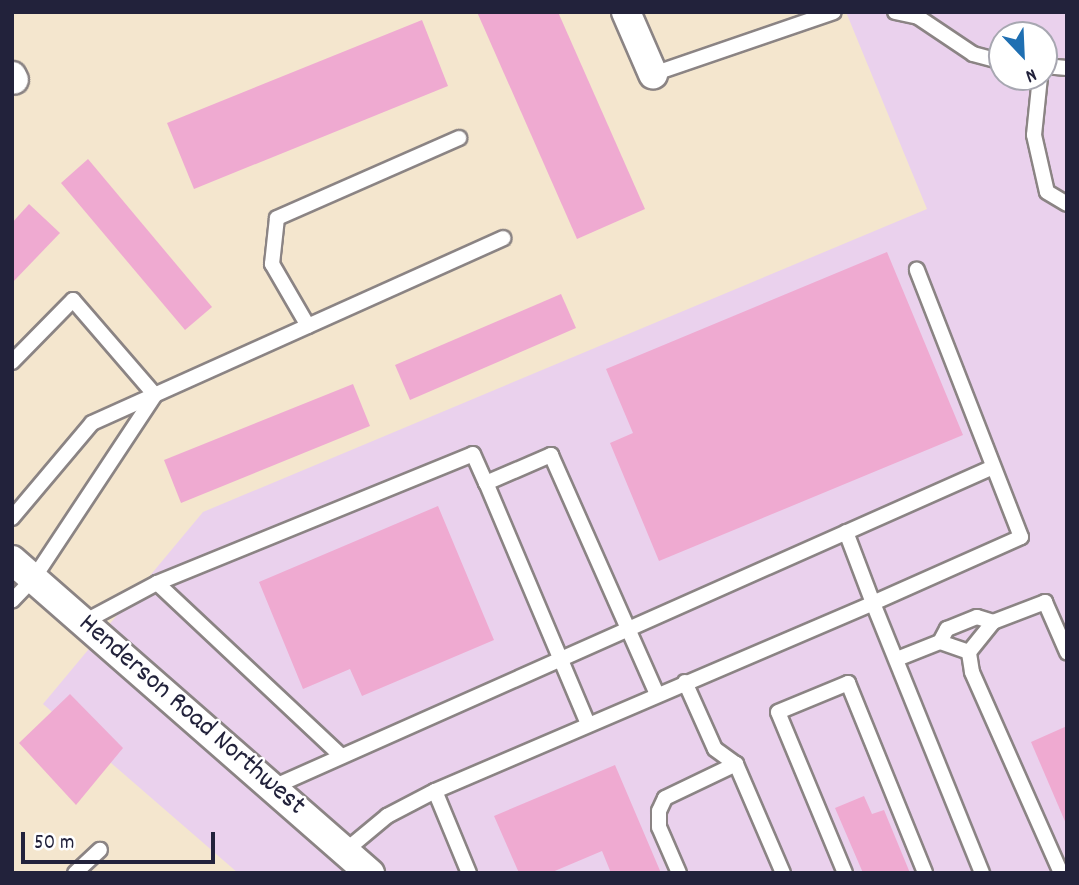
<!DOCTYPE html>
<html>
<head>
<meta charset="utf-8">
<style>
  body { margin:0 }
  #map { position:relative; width:1079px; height:885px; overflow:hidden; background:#f4e6ce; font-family:Dekko,sans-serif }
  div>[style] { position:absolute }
  .built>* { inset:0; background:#ead1ed }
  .building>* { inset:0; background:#efaad1 }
  .roads { filter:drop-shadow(2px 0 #8b8484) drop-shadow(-2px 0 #8b8484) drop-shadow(0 2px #8b8484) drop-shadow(0 -2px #8b8484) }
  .service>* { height:14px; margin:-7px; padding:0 7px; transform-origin:7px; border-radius:7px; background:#fff }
  .minor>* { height:28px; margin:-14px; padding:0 14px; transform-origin:14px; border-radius:14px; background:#fff }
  span { translate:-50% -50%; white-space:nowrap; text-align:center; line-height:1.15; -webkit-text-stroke:5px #fff; paint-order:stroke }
  .street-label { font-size:28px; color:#22223b }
  .frame { position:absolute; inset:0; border:14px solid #22223b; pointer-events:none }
  .north { position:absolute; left:988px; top:21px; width:70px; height:70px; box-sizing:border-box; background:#fff; border:2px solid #a7a7b1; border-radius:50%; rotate:157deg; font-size:19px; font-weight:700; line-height:28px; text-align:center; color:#22223b }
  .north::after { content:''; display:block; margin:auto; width:24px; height:32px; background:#1f6fb2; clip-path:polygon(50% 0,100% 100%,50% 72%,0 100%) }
  .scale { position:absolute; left:21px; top:832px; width:194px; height:32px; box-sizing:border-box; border:4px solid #22223b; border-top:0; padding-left:9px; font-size:21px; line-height:24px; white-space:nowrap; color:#22223b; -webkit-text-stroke:5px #fff; paint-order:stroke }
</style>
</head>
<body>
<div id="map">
  <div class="built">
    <div style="clip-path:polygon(evenodd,846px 12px,1067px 12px,1067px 873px,238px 873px,43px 704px,203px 512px,927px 209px,846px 12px,1002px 35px,1044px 35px,1044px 77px,1002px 77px,1002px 35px)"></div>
  </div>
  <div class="building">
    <div style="clip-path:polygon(477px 12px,558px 12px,645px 209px,577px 239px)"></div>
    <div style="clip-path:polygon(422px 20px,448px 86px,194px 189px,167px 123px)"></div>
    <div style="clip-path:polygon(88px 159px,212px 307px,185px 330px,61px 183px)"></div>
    <div style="clip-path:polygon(29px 204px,60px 233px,12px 283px,12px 223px)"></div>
    <div style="clip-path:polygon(887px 252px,963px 435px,659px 561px,610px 443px,633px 433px,606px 369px)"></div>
    <div style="clip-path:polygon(561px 294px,576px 328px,410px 400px,395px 365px)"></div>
    <div style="clip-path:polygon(353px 384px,370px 426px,181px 503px,164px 460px)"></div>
    <div style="clip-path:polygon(438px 506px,494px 640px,362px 696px,350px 669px,303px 689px,259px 582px)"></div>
    <div style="clip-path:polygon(70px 694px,123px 748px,76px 805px,19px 743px)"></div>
    <div style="clip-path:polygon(1067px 726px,1067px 826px,1031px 742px)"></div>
    <div style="clip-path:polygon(615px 765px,661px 873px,611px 873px,602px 851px,550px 873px,519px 873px,494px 816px)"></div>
    <div style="clip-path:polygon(864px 796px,872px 814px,884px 810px,910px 873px,863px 873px,835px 808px)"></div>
  </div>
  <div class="roads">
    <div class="service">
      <div style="left:895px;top:12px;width:24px;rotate:12deg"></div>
      <div style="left:918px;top:17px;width:66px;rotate:33.9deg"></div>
      <div style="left:973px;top:54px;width:30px;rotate:15deg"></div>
      <div style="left:1044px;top:66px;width:23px;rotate:5deg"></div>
      <div style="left:653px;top:74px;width:191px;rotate:-18.9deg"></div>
      <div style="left:1040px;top:77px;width:58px;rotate:95.9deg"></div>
      <div style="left:1034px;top:135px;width:58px;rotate:77.2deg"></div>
      <div style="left:1047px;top:192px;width:23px;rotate:31deg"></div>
      <div style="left:308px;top:326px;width:72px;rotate:-120.1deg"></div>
      <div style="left:272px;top:264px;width:46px;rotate:-83.8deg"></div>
      <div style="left:277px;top:218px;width:199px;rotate:-23.7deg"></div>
      <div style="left:12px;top:362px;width:87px;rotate:-45.5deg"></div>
      <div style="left:73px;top:300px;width:125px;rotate:49.2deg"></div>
      <div style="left:155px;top:395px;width:221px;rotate:123.5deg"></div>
      <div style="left:33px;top:579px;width:30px;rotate:134deg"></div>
      <div style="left:12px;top:518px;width:124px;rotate:-49.9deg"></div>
      <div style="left:92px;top:423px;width:451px;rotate:-24.2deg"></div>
      <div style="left:846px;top:532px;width:76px;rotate:69.2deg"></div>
      <div style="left:873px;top:603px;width:162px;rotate:-24deg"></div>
      <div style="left:1021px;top:537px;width:287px;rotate:-111.3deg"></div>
      <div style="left:157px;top:583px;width:341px;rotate:-22.2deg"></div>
      <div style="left:473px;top:454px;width:32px;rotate:66deg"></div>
      <div style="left:84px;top:622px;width:83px;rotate:-28.1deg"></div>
      <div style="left:157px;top:583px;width:253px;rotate:43.2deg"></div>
      <div style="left:940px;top:642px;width:31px;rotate:19deg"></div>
      <div style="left:897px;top:659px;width:46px;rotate:-21.6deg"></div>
      <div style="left:940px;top:642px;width:15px;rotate:-62deg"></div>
      <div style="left:947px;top:629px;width:32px;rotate:-22deg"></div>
      <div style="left:977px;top:617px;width:17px;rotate:17deg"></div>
      <div style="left:685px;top:682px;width:73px;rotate:65.9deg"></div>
      <div style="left:715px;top:749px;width:26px;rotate:36deg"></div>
      <div style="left:736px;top:764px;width:119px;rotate:66.7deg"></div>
      <div style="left:588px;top:724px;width:262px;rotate:-112.9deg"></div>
      <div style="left:486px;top:483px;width:71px;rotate:-23.3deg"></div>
      <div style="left:551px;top:455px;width:261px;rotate:66.1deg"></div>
      <div style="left:271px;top:788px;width:790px;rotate:-23.97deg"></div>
      <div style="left:435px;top:791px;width:89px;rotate:67.5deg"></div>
      <div style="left:345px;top:851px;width:55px;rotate:-39.8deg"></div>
      <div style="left:387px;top:816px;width:54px;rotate:-27.5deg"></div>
      <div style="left:435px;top:791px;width:477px;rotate:-23.2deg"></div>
      <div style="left:873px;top:603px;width:291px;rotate:68deg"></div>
      <div style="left:75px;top:873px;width:34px;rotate:-43deg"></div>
      <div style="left:679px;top:873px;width:50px;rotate:-113.5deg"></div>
      <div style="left:659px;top:827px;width:16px;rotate:-90deg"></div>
      <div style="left:659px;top:811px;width:14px;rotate:-65deg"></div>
      <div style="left:665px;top:798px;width:79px;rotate:-25.6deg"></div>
      <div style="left:845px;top:873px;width:174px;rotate:-112.6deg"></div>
      <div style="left:778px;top:712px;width:76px;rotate:-22.5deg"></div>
      <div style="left:848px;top:683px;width:205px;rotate:67.9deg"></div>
      <div style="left:1061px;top:873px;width:220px;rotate:-113.9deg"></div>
      <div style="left:972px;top:672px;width:20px;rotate:-99deg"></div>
      <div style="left:969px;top:652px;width:38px;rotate:-51deg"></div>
      <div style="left:993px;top:622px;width:56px;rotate:-21deg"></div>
      <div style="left:1045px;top:602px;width:55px;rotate:66.3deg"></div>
    </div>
    <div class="minor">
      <div style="left:626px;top:12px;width:68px;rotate:66.5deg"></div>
      <div style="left:12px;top:76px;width:4px;rotate:63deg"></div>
      <div style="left:12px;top:560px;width:476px;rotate:41.2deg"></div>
    </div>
  </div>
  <div class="street-label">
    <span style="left:191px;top:716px;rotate:41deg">Henderson Road Northwest</span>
  </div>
  <div class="frame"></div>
  <div class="north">N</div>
  <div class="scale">50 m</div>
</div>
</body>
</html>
